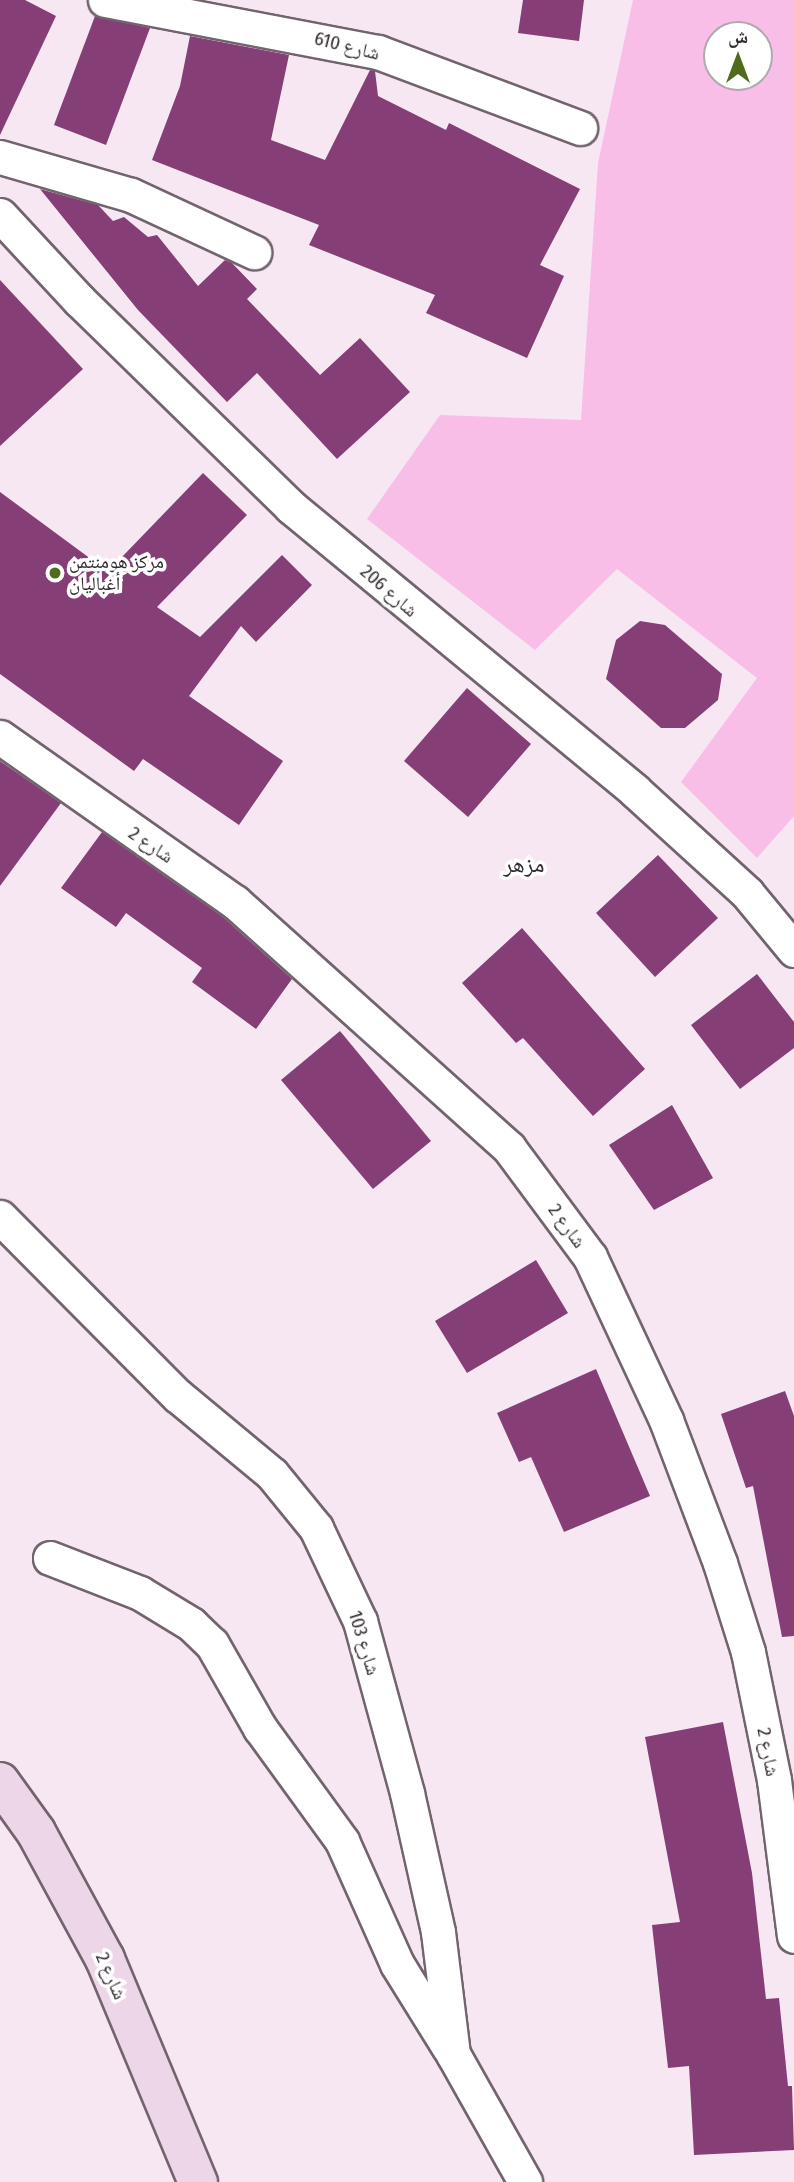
<!DOCTYPE html>
<html>
<head>
<meta charset="utf-8">
<style>
  body { margin:0 }
  #map { position:relative; width:794px; height:2182px; overflow:hidden; background:#f7e7f2; font-family:"Fira Sans Condensed","Noto Naskh Arabic",sans-serif }
  div>[style] { position:absolute }
  .green>* { inset:0; background:#f8bee8 }
  .building>* { inset:0; background:#863e76 }
  .roads { filter:drop-shadow(2px 0 #72646e) drop-shadow(-2px 0 #72646e) drop-shadow(0 2px #72646e) drop-shadow(0 -2px #72646e) }
  .street>* { height:33px; margin:-16.5px; padding:0 16.5px; transform-origin:16.5px; border-radius:16.5px; background:#fff }
  .secondary>* { height:38px; margin:-19px; padding:0 19px; transform-origin:19px; border-radius:19px; background:#edd6e7 }
  .dots>* { width:19px; height:19px; translate:-50% -50%; box-sizing:border-box; border:4px solid #fff; border-radius:50% }
  span { translate:-50% -50%; white-space:nowrap; text-align:center; line-height:1.15; -webkit-text-stroke:7px #fff; paint-order:stroke }
  .street-label { font-size:19px; color:#312b30 }
  .poi-label { font-size:19px; color:#312b30 }
  .left { translate:0 -50%; text-align:left }
  .quarter-label { font-size:23px; color:#312b30 }
  .north { position:absolute; left:703px; top:21px; width:70px; height:70px; box-sizing:border-box; background:#fff; border:2px solid #adaaac; border-radius:50%; rotate:0deg; font-size:19px; font-weight:700; line-height:28px; text-align:center; color:#312b30 }
  .north::after { content:''; display:block; margin:auto; width:24px; height:32px; background:#506b1e; clip-path:polygon(50% 0,100% 100%,50% 72%,0 100%) }
</style>
</head>
<body>
<div id="map">
  <div class="green">
    <div style="clip-path:polygon(evenodd,633px 0,794px 0,794px 816px,757px 858px,681px 782px,757px 678px,617px 569px,535px 650px,367px 519px,440px 415px,581px 420px,598px 163px,633px 0,759px 35px,759px 77px,717px 77px,717px 35px,759px 35px)"></div>
  </div>
  <div class="building">
    <div style="clip-path:polygon(0 0,25px 0,56px 16px,0 135px)"></div>
    <div style="clip-path:polygon(523px 0,584px 0,579px 41px,518px 33px)"></div>
    <div style="clip-path:polygon(95px 16px,150px 28px,106px 145px,54px 125px)"></div>
    <div style="clip-path:polygon(190px 36px,289px 55px,271px 140px,325px 160px,370px 70px,375px 71px,378px 96px,446px 130px,449px 123px,580px 189px,540px 265px,564px 276px,527px 358px,426px 313px,435px 295px,309px 245px,319px 225px,152px 160px,180px 86px)"></div>
    <div style="clip-path:polygon(40px 189px,98px 205px,113px 221px,124px 217px,148px 237px,157px 235px,198px 286px,225px 260px,232px 263px,257px 289px,247px 299px,320px 375px,360px 338px,410px 392px,337px 459px,257px 373px,227px 402px,138px 310px)"></div>
    <div style="clip-path:polygon(0 280px,83px 369px,0 446px)"></div>
    <div style="clip-path:polygon(203px 473px,247px 515px,157px 607px,200px 637px,282px 555px,312px 585px,256px 642px,241px 626px,189px 696px,283px 761px,239px 825px,143px 759px,134px 771px,0 674px,0 492px,114px 576px,125px 564px,120px 559px)"></div>
    <div style="clip-path:polygon(640px 621px,665px 625px,722px 674px,718px 700px,685px 728px,661px 728px,606px 679px,616px 640px)"></div>
    <div style="clip-path:polygon(467px 688px,531px 744px,468px 817px,404px 761px)"></div>
    <div style="clip-path:polygon(0 761px,61px 803px,0 886px)"></div>
    <div style="clip-path:polygon(102px 832px,223px 917px,292px 979px,256px 1029px,192px 982px,202px 968px,126px 913px,116px 927px,61px 888px)"></div>
    <div style="clip-path:polygon(658px 855px,718px 918px,655px 977px,596px 913px)"></div>
    <div style="clip-path:polygon(522px 928px,645px 1069px,593px 1116px,523px 1038px,516px 1043px,462px 983px)"></div>
    <div style="clip-path:polygon(757px 974px,794px 1022px,794px 1048px,740px 1089px,691px 1025px)"></div>
    <div style="clip-path:polygon(340px 1031px,431px 1141px,373px 1189px,281px 1080px)"></div>
    <div style="clip-path:polygon(672px 1105px,713px 1178px,654px 1210px,609px 1145px)"></div>
    <div style="clip-path:polygon(536px 1260px,568px 1313px,467px 1373px,435px 1321px)"></div>
    <div style="clip-path:polygon(596px 1369px,650px 1496px,564px 1532px,531px 1457px,519px 1462px,497px 1413px)"></div>
    <div style="clip-path:polygon(785px 1391px,794px 1416px,794px 1636px,782px 1637px,753px 1486px,746px 1488px,721px 1414px)"></div>
    <div style="clip-path:polygon(723px 1722px,752px 1873px,766px 1999px,779px 1998px,788px 2086px,792px 2086px,794px 2150px,694px 2155px,689px 2066px,668px 2068px,652px 1925px,680px 1922px,645px 1737px)"></div>
  </div>
  <div class="roads">
    <div class="street">
      <div style="left:105px;top:0;width:278px;rotate:10.8deg"></div>
      <div style="left:378px;top:52px;width:216px;rotate:20.6deg"></div>
      <div style="left:0;top:157px;width:136px;rotate:16.2deg"></div>
      <div style="left:131px;top:195px;width:136px;rotate:24.9deg"></div>
      <div style="left:0;top:215px;width:117px;rotate:47.1deg"></div>
      <div style="left:80px;top:301px;width:295px;rotate:44.3deg"></div>
      <div style="left:291px;top:507px;width:445px;rotate:39.5deg"></div>
      <div style="left:634px;top:790px;width:153px;rotate:42.3deg"></div>
      <div style="left:747px;top:893px;width:74px;rotate:50.5deg"></div>
      <div style="left:0;top:737px;width:287px;rotate:35.1deg"></div>
      <div style="left:235px;top:902px;width:368px;rotate:41.9deg"></div>
      <div style="left:509px;top:1148px;width:136px;rotate:53.4deg"></div>
      <div style="left:590px;top:1257px;width:180px;rotate:65deg"></div>
      <div style="left:666px;top:1420px;width:153px;rotate:69.3deg"></div>
      <div style="left:720px;top:1563px;width:93px;rotate:72.5deg"></div>
      <div style="left:748px;top:1652px;width:131px;rotate:78.5deg"></div>
      <div style="left:774px;top:1780px;width:157px;rotate:82.7deg"></div>
      <div style="left:0;top:1217px;width:252px;rotate:45.2deg"></div>
      <div style="left:178px;top:1396px;width:122px;rotate:39.7deg"></div>
      <div style="left:272px;top:1474px;width:70px;rotate:50.8deg"></div>
      <div style="left:316px;top:1528px;width:103px;rotate:64.7deg"></div>
      <div style="left:360px;top:1621px;width:178px;rotate:74.7deg"></div>
      <div style="left:407px;top:1793px;width:142px;rotate:77.4deg"></div>
      <div style="left:438px;top:1932px;width:123px;rotate:83deg"></div>
      <div style="left:453px;top:2054px;width:147px;rotate:60.6deg"></div>
      <div style="left:50px;top:1558px;width:97px;rotate:21.3deg"></div>
      <div style="left:140px;top:1593px;width:60px;rotate:31.3deg"></div>
      <div style="left:191px;top:1624px;width:29px;rotate:44deg"></div>
      <div style="left:212px;top:1644px;width:97px;rotate:60.3deg"></div>
      <div style="left:260px;top:1728px;width:140px;rotate:54deg"></div>
      <div style="left:342px;top:1841px;width:135px;rotate:65.9deg"></div>
      <div style="left:397px;top:1964px;width:99px;rotate:58.2deg"></div>
    </div>
    <div class="secondary">
      <div style="left:0;top:1782px;width:62px;rotate:54.2deg"></div>
      <div style="left:36px;top:1832px;width:145px;rotate:61.5deg"></div>
      <div style="left:105px;top:1959px;width:242px;rotate:67.4deg"></div>
    </div>
  </div>
  <div class="dots">
    <div style="left:55px;top:573px;background:#506b1e"></div>
  </div>
  <div class="street-label">
    <span style="left:347px;top:46px;rotate:14deg">شارع 610</span>
    <span style="left:389px;top:591px;rotate:41deg">شارع 206</span>
    <span style="left:151px;top:845px;rotate:34deg">شارع 2</span>
    <span style="left:567px;top:1226px;rotate:54deg">شارع 2</span>
    <span style="left:364px;top:1643px;rotate:73deg">شارع 103</span>
    <span style="left:768px;top:1752px;rotate:79deg">شارع 2</span>
    <span style="left:111px;top:1976px;rotate:66deg">شارع 2</span>
  </div>
  <div class="poi-label">
    <span class="left" style="left:69px;top:573px">مركز هومنتمن<br>أغباليان</span>
  </div>
  <div class="quarter-label">
    <span style="left:524px;top:864px">مزهر</span>
  </div>
  <div class="north">ش</div>
</div>
</body>
</html>
